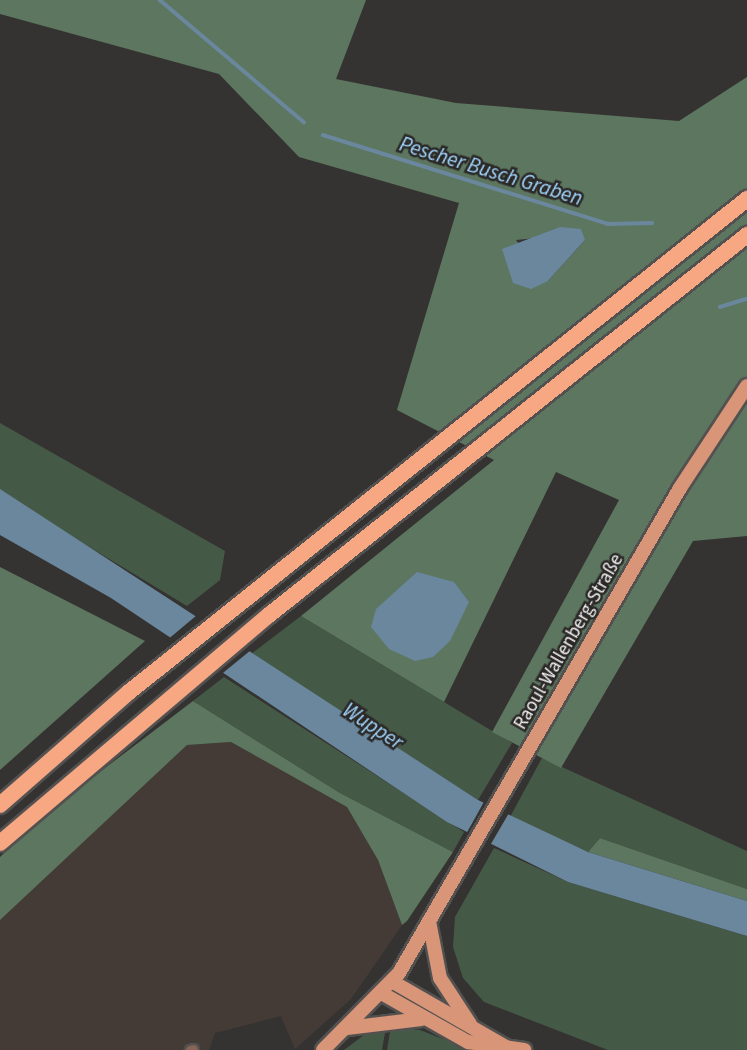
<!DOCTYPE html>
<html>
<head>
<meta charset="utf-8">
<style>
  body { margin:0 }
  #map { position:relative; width:747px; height:1050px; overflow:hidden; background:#353331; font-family:"Source Sans 3",sans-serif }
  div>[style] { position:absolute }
  .built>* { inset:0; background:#443b36 }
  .green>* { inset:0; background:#455947 }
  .forest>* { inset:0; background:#5c765f }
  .water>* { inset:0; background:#6a879e }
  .pier>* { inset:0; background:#353331 }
  .stream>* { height:3.5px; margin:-1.75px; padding:0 1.75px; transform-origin:1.75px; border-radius:1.75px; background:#6a879e }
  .roads { filter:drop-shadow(2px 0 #535150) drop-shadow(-2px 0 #535150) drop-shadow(0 2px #535150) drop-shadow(0 -2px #535150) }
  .street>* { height:9px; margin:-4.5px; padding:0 4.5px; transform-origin:4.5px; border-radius:4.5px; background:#866556 }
  .primary>* { height:14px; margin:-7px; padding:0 7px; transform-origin:7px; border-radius:7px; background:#d89577 }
  .highway>* { height:16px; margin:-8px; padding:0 8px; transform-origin:8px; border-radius:8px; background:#f8a783 }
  span { translate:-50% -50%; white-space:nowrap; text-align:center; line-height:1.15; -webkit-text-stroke:5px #2b2927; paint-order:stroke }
  .street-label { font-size:19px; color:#f3f1f0 }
  .water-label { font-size:21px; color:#a2d6fe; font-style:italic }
</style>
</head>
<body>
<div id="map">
  <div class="built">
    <div style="clip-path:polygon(231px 742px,347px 807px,378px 860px,402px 925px,351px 999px,295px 1049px,281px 1016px,215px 1033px,209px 1050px,0 1050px,0 919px,187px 745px)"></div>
  </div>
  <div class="green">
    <div style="clip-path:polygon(0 423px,225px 551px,220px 580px,187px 606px,0 493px)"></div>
    <div style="clip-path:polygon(301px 616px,512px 743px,478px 800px,251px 654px)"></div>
    <div style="clip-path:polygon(224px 677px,464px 832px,453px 852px,340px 793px,193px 701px)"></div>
    <div style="clip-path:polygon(542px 758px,747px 851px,747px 889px,600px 838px,588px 852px,510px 817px)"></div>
    <div style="clip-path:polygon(494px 848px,568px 882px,747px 936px,747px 1050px,608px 1050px,484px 1002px,463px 978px,453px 947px,455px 917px)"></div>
    <div style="clip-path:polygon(391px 1026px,420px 1030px,471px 1050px,387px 1050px)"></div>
    <div style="clip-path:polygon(386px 1027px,382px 1050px,344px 1050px,364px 1035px)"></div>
  </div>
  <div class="forest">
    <div style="clip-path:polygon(evenodd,0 0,366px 0,336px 79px,456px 103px,679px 121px,747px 77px,747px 536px,693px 541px,561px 768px,492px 732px,619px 500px,556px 472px,444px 702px,301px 616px,494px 460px,397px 410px,459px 203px,299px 157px,219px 74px,0 14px,0 0,536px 238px,585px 240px,548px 281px,516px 240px,536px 238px)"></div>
    <div style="clip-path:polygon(0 567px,145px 641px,0 770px)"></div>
    <div style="clip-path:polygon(193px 701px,340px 793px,453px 852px,407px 921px,402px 925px,378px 860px,347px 807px,231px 742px,187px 745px,0 920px,0 857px,46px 813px)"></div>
    <div style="clip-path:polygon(600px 838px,747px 889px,747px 901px,588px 852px)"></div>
  </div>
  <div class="water">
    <div style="clip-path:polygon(560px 227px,581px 229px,585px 240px,548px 281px,531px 289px,513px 283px,502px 249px)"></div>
    <div style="clip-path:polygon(0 489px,478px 800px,588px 852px,747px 901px,747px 936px,568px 882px,447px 822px,111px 598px,0 535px)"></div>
    <div style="clip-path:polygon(417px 572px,454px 582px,469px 602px,450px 641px,433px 657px,415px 661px,389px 649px,371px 627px,376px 609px)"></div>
  </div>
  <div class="pier">
    <div style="clip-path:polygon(197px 615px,251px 650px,218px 677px,166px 641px)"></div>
    <div style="clip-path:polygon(485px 800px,509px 813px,488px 849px,465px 836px)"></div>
  </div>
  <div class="stream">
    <div style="left:160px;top:0;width:189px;rotate:40.3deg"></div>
    <div style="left:323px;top:135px;width:299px;rotate:17.3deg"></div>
    <div style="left:608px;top:224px;width:44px;rotate:-1.3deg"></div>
    <div style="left:720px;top:307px;width:28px;rotate:-17deg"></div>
  </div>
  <div class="roads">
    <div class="street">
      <div style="left:190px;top:1050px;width:3px;rotate:-18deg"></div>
    </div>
    <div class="primary">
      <div style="left:429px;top:921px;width:58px;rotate:79.1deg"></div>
      <div style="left:440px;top:978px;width:55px;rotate:56.9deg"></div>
      <div style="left:393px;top:982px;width:133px;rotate:29.9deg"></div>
      <div style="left:383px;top:994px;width:98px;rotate:29.5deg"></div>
      <div style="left:468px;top:1042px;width:57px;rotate:8.1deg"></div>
      <div style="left:347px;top:1028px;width:75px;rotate:-6.9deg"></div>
      <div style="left:323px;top:1050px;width:108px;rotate:-45.4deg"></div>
      <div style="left:399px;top:973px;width:561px;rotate:-59.91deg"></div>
      <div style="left:680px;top:488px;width:122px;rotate:-56.7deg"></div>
    </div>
    <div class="highway">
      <div style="left:0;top:805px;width:171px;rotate:-41.2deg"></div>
      <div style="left:129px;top:692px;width:791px;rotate:-38.58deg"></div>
      <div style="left:0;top:843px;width:353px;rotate:-40.3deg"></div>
      <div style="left:269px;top:615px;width:611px;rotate:-38.48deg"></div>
    </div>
  </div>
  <div class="street-label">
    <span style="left:569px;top:642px;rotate:-60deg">Raoul-Wallenberg-Straße</span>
  </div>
  <div class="water-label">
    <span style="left:491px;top:171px;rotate:17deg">Pescher Busch Graben</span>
    <span style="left:373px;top:726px;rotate:33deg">Wupper</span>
  </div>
</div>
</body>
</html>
